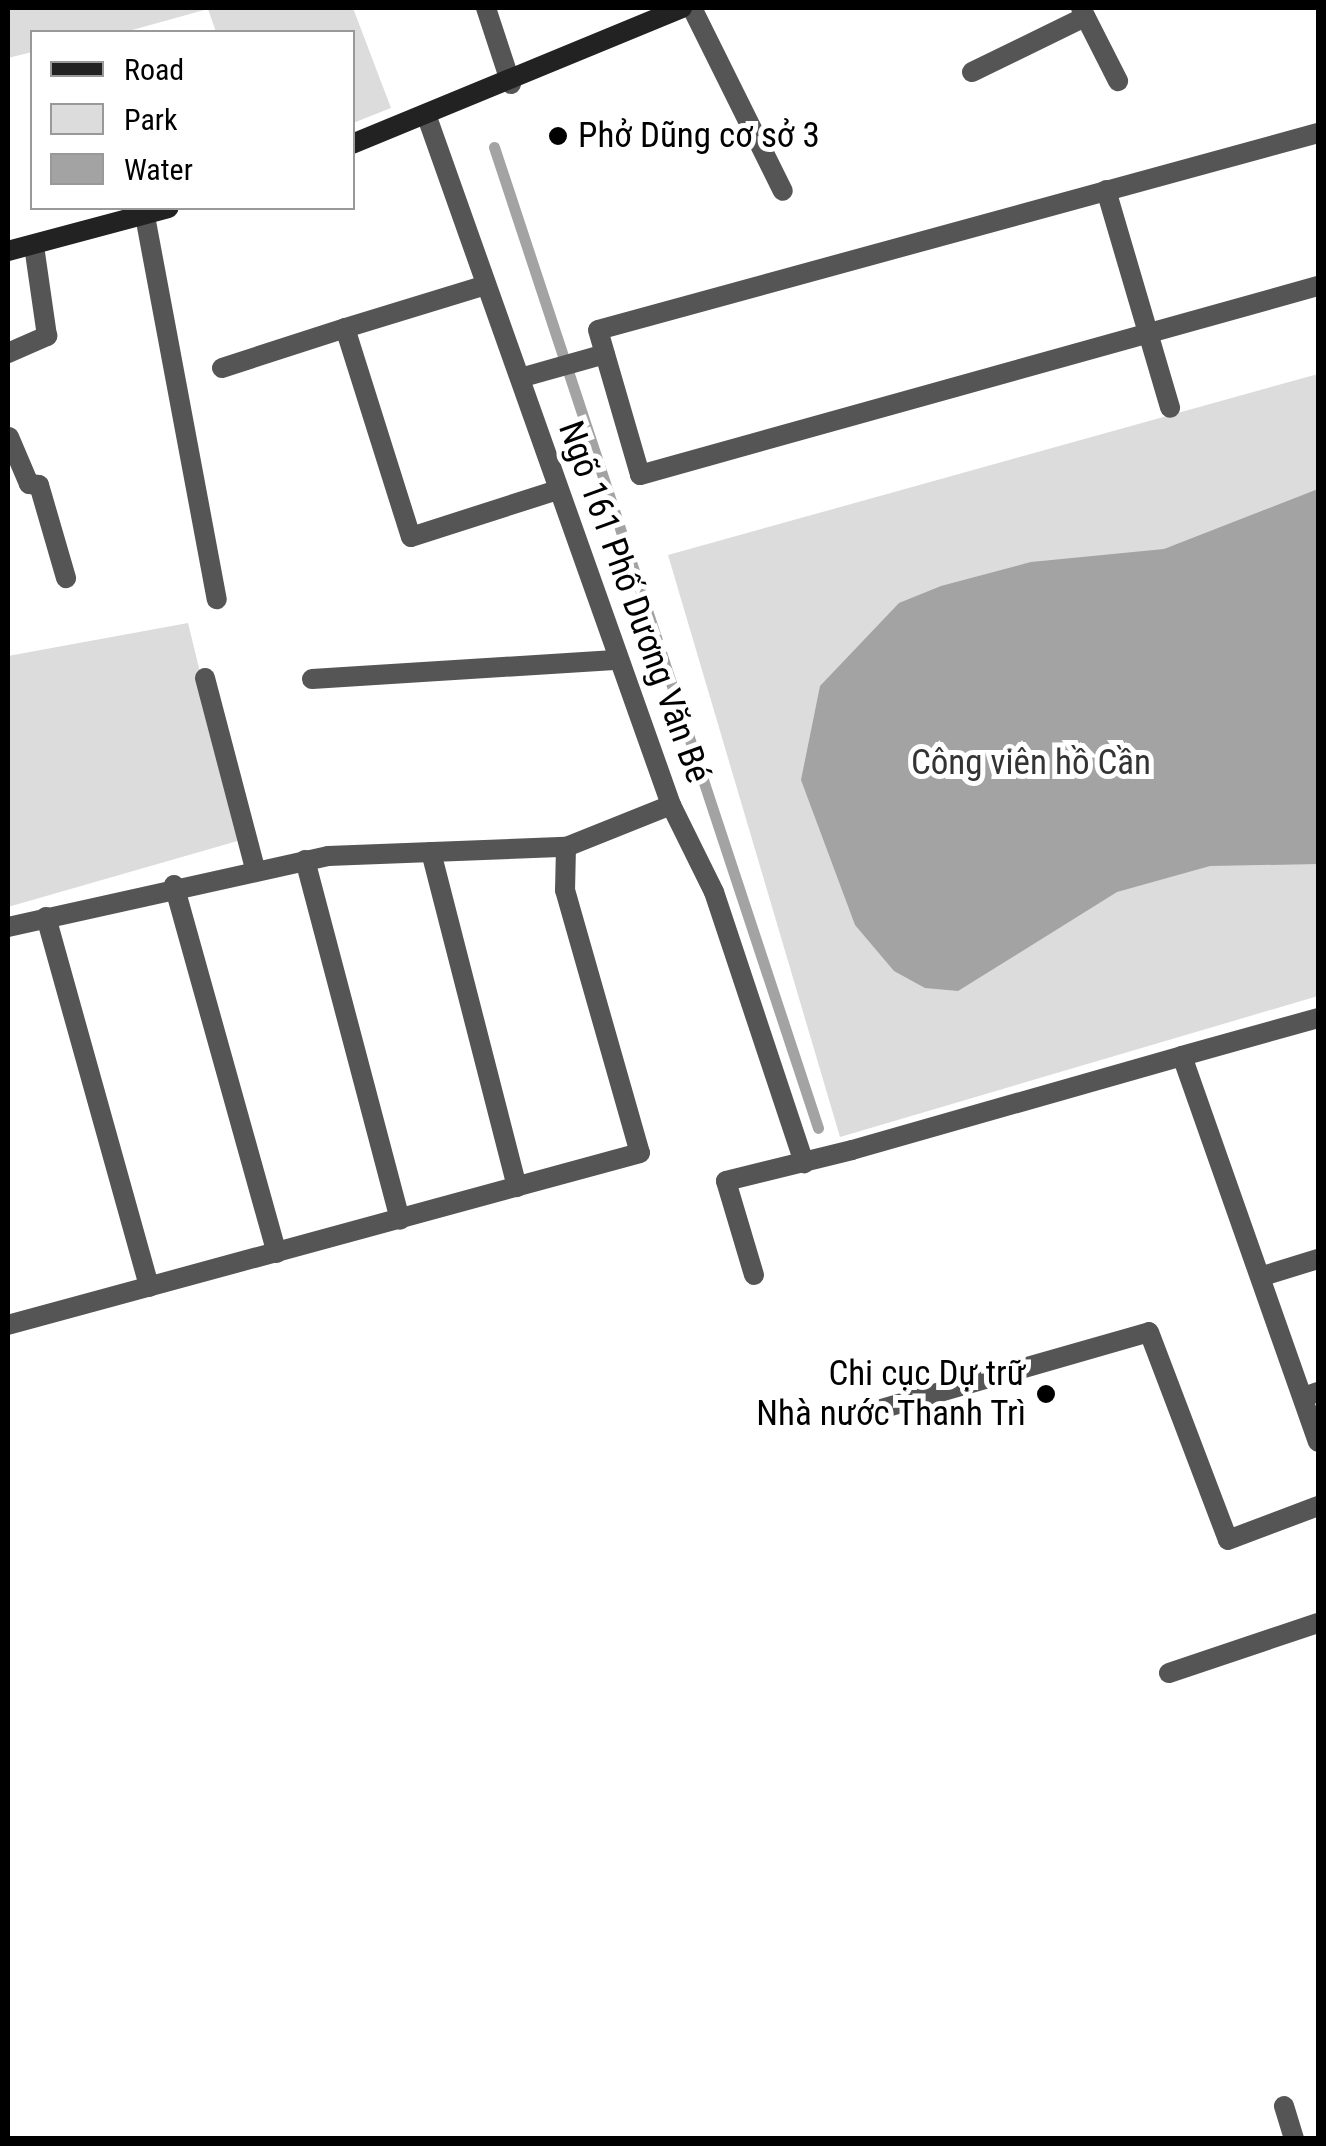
<!DOCTYPE html>
<html>
<head>
<meta charset="utf-8">
<style>
  body { margin:0 }
  #map { position:relative; width:1326px; height:2146px; overflow:hidden; background:#fff; font-family:"Roboto Condensed",sans-serif }
  div>[style] { position:absolute }
  .green>* { inset:0; background:#dcdcdc }
  .water>* { inset:0; background:#a3a3a3 }
  .stream>* { height:11px; margin:-5.5px; padding:0 5.5px; transform-origin:5.5px; border-radius:5.5px; background:#a3a3a3 }
  .lane>* { height:20px; margin:-10px; padding:0 10px; transform-origin:10px; border-radius:10px; background:#555 }
  .street>* { height:20px; margin:-10px; padding:0 10px; transform-origin:10px; border-radius:10px; background:#555 }
  .secondary>* { height:20px; margin:-10px; padding:0 10px; transform-origin:10px; border-radius:10px; background:#222 }
  .dots>* { width:28px; height:28px; translate:-50% -50%; box-sizing:border-box; border:5px solid #fff; border-radius:50% }
  span { translate:-50% -50%; white-space:nowrap; text-align:center; line-height:1.15; -webkit-text-stroke:10px #fff; paint-order:stroke }
  .poi-label { font-size:35px; color:#000 }
  .left { translate:0 -50%; text-align:left }
  .right { translate:-100% -50%; text-align:right }
  .street-label { font-size:35px; color:#000 }
  .park-label { font-size:35px; color:#333 }
  .frame { position:absolute; inset:0; border:10px solid #000; pointer-events:none }
  .legend { position:absolute; left:30px; top:30px; width:325px; height:180px; box-sizing:border-box; background:#fff; border:2px solid #999; margin:0; padding:12px 18px; list-style:none; font-size:30px; color:#000 }
  .legend li { display:flex; align-items:center; gap:20px; height:50px }
  .legend b { width:50px; border:2px solid #999 }
</style>
</head>
<body>
<div id="map">
  <div class="green">
    <div style="clip-path:polygon(8px 8px,353px 8px,391px 108px,353px 123px,352px 32px,216px 32px,208px 9px,125px 32px,32px 32px,32px 52px,8px 58px)"></div>
    <div style="clip-path:polygon(1318px 374px,1318px 996px,840px 1137px,668px 555px)"></div>
    <div style="clip-path:polygon(188px 623px,241px 840px,8px 907px,8px 656px)"></div>
  </div>
  <div class="water">
    <div style="clip-path:polygon(1318px 489px,1318px 864px,1210px 866px,1117px 892px,958px 991px,925px 988px,894px 971px,855px 925px,801px 780px,820px 686px,899px 603px,941px 586px,1031px 562px,1164px 549px)"></div>
  </div>
  <div class="stream">
    <div style="left:494px;top:147px;width:1033px;rotate:71.72deg"></div>
  </div>
  <div class="lane">
    <div style="left:692px;top:8px;width:204px;rotate:63.6deg"></div>
    <div style="left:972px;top:72px;width:126px;rotate:-26deg"></div>
    <div style="left:145px;top:216px;width:390px;rotate:79.4deg"></div>
    <div style="left:486px;top:285px;width:147px;rotate:163deg"></div>
    <div style="left:345px;top:328px;width:219px;rotate:72.5deg"></div>
    <div style="left:411px;top:537px;width:153px;rotate:-17.8deg"></div>
    <div style="left:8px;top:353px;width:43px;rotate:-23.6deg"></div>
    <div style="left:47px;top:336px;width:91px;rotate:-98.2deg"></div>
    <div style="left:222px;top:368px;width:129px;rotate:-18deg"></div>
    <div style="left:9px;top:437px;width:51px;rotate:66.9deg"></div>
    <div style="left:29px;top:484px;width:10px;rotate:6deg"></div>
    <div style="left:39px;top:485px;width:97px;rotate:73.8deg"></div>
    <div style="left:205px;top:678px;width:196px;rotate:75.3deg"></div>
    <div style="left:312px;top:679px;width:307px;rotate:-3.6deg"></div>
    <div style="left:671px;top:805px;width:97px;rotate:63.7deg"></div>
    <div style="left:714px;top:892px;width:286px;rotate:71.6deg"></div>
    <div style="left:431px;top:852px;width:346px;rotate:75.6deg"></div>
    <div style="left:305px;top:860px;width:372px;rotate:75.2deg"></div>
    <div style="left:174px;top:885px;width:382px;rotate:74.4deg"></div>
    <div style="left:46px;top:917px;width:384px;rotate:74.4deg"></div>
    <div style="left:8px;top:927px;width:328px;rotate:-12.5deg"></div>
    <div style="left:328px;top:856px;width:238px;rotate:-2.2deg"></div>
    <div style="left:566px;top:847px;width:43px;rotate:91.3deg"></div>
    <div style="left:565px;top:890px;width:273px;rotate:74.1deg"></div>
    <div style="left:640px;top:1153px;width:655px;rotate:164.78deg"></div>
    <div style="left:1182px;top:1056px;width:141px;rotate:-15.6deg"></div>
    <div style="left:754px;top:1275px;width:98px;rotate:-106.6deg"></div>
    <div style="left:726px;top:1181px;width:130px;rotate:-13.8deg"></div>
    <div style="left:1263px;top:1276px;width:58px;rotate:-17.2deg"></div>
    <div style="left:1304px;top:1397px;width:15px;rotate:-20deg"></div>
    <div style="left:867px;top:1413px;width:293px;rotate:-16deg"></div>
    <div style="left:1149px;top:1332px;width:222px;rotate:69.2deg"></div>
    <div style="left:1228px;top:1540px;width:96px;rotate:-20.7deg"></div>
    <div style="left:1169px;top:1673px;width:157px;rotate:-18.6deg"></div>
    <div style="left:1284px;top:2106px;width:34px;rotate:73deg"></div>
  </div>
  <div class="street">
    <div style="left:486px;top:8px;width:80px;rotate:71.8deg"></div>
    <div style="left:1081px;top:8px;width:82px;rotate:63.1deg"></div>
    <div style="left:427px;top:117px;width:730px;rotate:70.47deg"></div>
    <div style="left:671px;top:805px;width:113px;rotate:158.2deg"></div>
    <div style="left:1318px;top:133px;width:746px;rotate:164.7deg"></div>
    <div style="left:598px;top:330px;width:151px;rotate:73.8deg"></div>
    <div style="left:640px;top:475px;width:704px;rotate:-15.58deg"></div>
    <div style="left:1106px;top:190px;width:227px;rotate:73.6deg"></div>
    <div style="left:520px;top:378px;width:88px;rotate:-15.8deg"></div>
    <div style="left:852px;top:1150px;width:343px;rotate:-15.9deg"></div>
    <div style="left:1182px;top:1056px;width:409px;rotate:70.6deg"></div>
  </div>
  <div class="secondary">
    <div style="left:352px;top:144px;width:357px;rotate:-22.4deg"></div>
    <div style="left:8px;top:251px;width:166px;rotate:-15deg"></div>
  </div>
  <div class="dots">
    <div style="left:558px;top:136px;background:#000"></div>
    <div style="left:1046px;top:1394px;background:#000"></div>
  </div>
  <div class="poi-label">
    <span class="left" style="left:578px;top:136px">Phở Dũng cơ sở 3</span>
    <span class="right" style="left:1026px;top:1394px">Chi cục Dự trữ<br>Nhà nước Thanh Trì</span>
  </div>
  <div class="street-label">
    <span style="left:634px;top:602px;rotate:70deg">Ngõ 161 Phố Dương Văn Bé</span>
  </div>
  <div class="park-label">
    <span style="left:1031px;top:763px">Công viên hồ Cần</span>
  </div>
  <div class="frame"></div>
  <ul class="legend">
  <li><b style="height:12px;background:#222"></b>Road</li>
  <li><b style="height:28px;background:#dcdcdc"></b>Park</li>
  <li><b style="height:28px;background:#a3a3a3"></b>Water</li>
  </ul>
</div>
</body>
</html>
